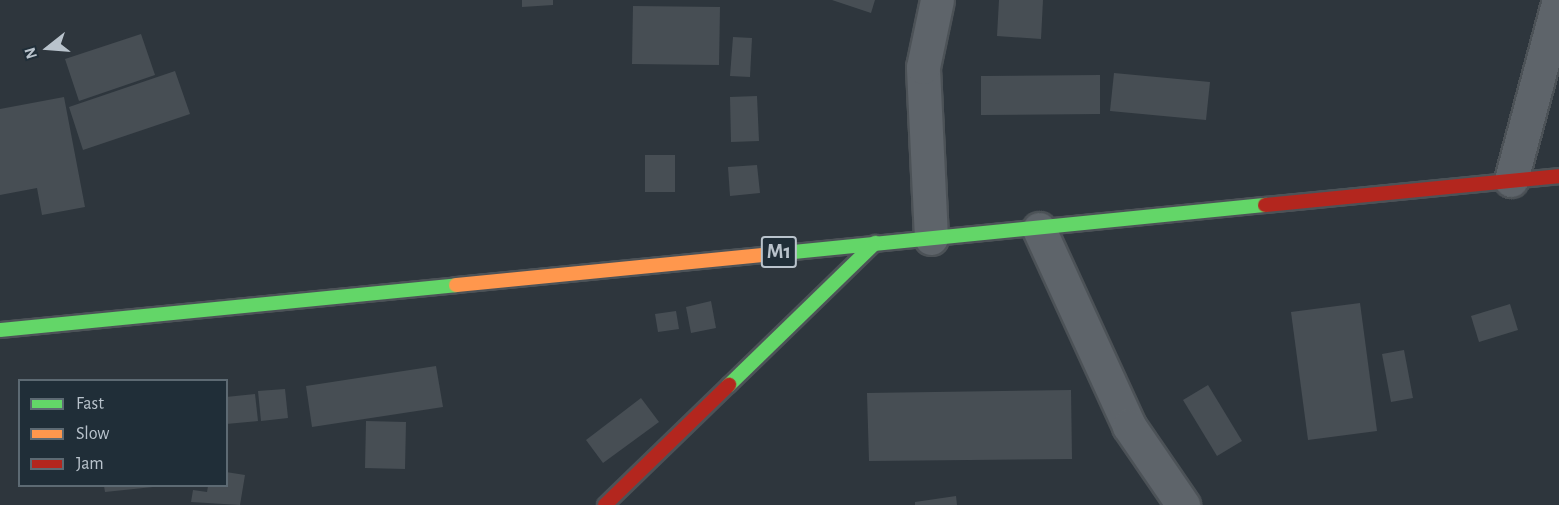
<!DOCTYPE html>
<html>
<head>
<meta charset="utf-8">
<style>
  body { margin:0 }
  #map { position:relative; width:1559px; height:505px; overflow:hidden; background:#2e363d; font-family:"Alegreya Sans",sans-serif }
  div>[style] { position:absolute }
  .building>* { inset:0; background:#474e54 }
  .roads { filter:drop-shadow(2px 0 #4c5257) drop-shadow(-2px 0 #4c5257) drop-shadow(0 2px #4c5257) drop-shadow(0 -2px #4c5257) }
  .street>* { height:33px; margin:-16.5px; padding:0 16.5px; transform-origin:16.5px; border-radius:16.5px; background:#5e646a }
  .fast>* { height:14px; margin:-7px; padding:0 7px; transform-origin:7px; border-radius:7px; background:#63d668 }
  .slow>* { height:14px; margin:-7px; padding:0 7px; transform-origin:7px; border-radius:7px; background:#ff974d }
  .jam>* { height:14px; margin:-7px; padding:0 7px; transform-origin:7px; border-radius:7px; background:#b3261e }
  span { translate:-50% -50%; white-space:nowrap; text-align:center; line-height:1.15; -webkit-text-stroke:4.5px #202e38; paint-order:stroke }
  .shield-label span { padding:2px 4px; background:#202e38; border:2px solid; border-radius:4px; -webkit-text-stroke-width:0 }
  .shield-label { font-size:21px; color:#b9c3cc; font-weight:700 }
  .legend { position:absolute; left:18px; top:379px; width:210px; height:108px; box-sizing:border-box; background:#202e38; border:2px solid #5d6a73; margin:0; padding:8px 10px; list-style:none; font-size:18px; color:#b9c3cc }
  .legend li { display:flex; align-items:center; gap:12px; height:30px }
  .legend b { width:30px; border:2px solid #5d6a73 }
  .north { position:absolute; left:18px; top:18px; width:60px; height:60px; -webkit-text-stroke:4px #202e38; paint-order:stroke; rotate:253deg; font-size:16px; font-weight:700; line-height:24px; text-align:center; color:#b9c3cc }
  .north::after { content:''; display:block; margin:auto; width:21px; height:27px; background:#b9c3cc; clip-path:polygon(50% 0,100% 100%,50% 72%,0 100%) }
</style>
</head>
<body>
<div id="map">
  <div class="building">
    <div style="clip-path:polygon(522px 0,553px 0,553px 5px,522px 7px)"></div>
    <div style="clip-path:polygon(832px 0,875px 0,871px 13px)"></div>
    <div style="clip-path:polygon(999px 0,1043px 0,1041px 39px,997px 36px)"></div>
    <div style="clip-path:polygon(633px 6px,720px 7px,719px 65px,632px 64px)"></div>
    <div style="clip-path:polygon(141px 34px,155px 75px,79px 101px,65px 59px)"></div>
    <div style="clip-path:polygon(733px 37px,752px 38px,750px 77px,730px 76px)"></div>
    <div style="clip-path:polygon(175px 71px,190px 114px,83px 150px,69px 107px)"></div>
    <div style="clip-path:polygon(1114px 73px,1210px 82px,1206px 120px,1110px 111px)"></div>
    <div style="clip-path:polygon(1100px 75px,1100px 114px,981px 115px,981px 76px)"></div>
    <div style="clip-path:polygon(757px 96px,759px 141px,731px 142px,730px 97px)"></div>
    <div style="clip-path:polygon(64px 97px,85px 207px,42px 215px,37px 188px,0 195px,0 109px)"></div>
    <div style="clip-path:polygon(645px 155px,675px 155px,675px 192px,645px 192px)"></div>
    <div style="clip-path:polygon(757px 165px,760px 193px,730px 196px,728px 167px)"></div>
    <div style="clip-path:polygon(711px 301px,716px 328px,691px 333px,686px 307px)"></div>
    <div style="clip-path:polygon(1360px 303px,1377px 431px,1308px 440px,1291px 312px)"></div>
    <div style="clip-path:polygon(1510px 304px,1518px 330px,1479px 342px,1471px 316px)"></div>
    <div style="clip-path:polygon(676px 311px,679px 329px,658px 332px,655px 314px)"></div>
    <div style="clip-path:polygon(1404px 350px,1413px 398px,1391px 402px,1382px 354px)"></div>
    <div style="clip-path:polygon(436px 366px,443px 407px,312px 427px,306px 386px)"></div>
    <div style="clip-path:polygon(1208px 385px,1242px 441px,1217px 456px,1183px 400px)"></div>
    <div style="clip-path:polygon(285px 389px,288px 418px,261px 421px,258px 391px)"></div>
    <div style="clip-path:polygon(1071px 390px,1072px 459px,869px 461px,867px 393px)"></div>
    <div style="clip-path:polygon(255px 394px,258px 421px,226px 424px,226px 397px)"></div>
    <div style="clip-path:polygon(641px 398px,659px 422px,603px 463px,586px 440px)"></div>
    <div style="clip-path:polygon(366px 421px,406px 422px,405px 469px,365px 468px)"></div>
    <div style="clip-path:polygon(226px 472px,245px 475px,240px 505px,191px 502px,193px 490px,207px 492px,208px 486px,226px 486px)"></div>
    <div style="clip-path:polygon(104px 486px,153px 486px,153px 487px,105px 492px)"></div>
    <div style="clip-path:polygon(956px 496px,957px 505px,915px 505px,915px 502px)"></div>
  </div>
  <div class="roads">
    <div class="street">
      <div style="left:1511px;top:180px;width:186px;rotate:-75.1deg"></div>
      <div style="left:1039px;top:229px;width:217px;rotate:65.4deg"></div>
      <div style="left:1129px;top:426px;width:96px;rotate:55.6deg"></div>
      <div style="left:931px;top:238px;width:171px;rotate:-92.7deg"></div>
      <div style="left:923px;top:67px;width:68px;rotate:-78.2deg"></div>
    </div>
    <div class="fast">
      <div style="left:773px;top:254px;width:494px;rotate:-5.7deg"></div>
      <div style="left:0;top:330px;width:458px;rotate:-5.6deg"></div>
      <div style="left:729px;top:385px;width:204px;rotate:-44.2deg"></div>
    </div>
    <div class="slow">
      <div style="left:456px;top:285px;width:319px;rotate:-5.6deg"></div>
    </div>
    <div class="jam">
      <div style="left:1265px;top:205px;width:295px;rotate:-5.6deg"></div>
      <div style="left:605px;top:505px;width:173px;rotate:-44.1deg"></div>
    </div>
  </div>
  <div class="shield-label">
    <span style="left:779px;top:252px">M1</span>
  </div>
  <ul class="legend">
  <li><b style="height:8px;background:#63d668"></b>Fast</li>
  <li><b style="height:8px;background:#ff974d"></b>Slow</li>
  <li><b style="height:8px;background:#b3261e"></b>Jam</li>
  </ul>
  <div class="north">N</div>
</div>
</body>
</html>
